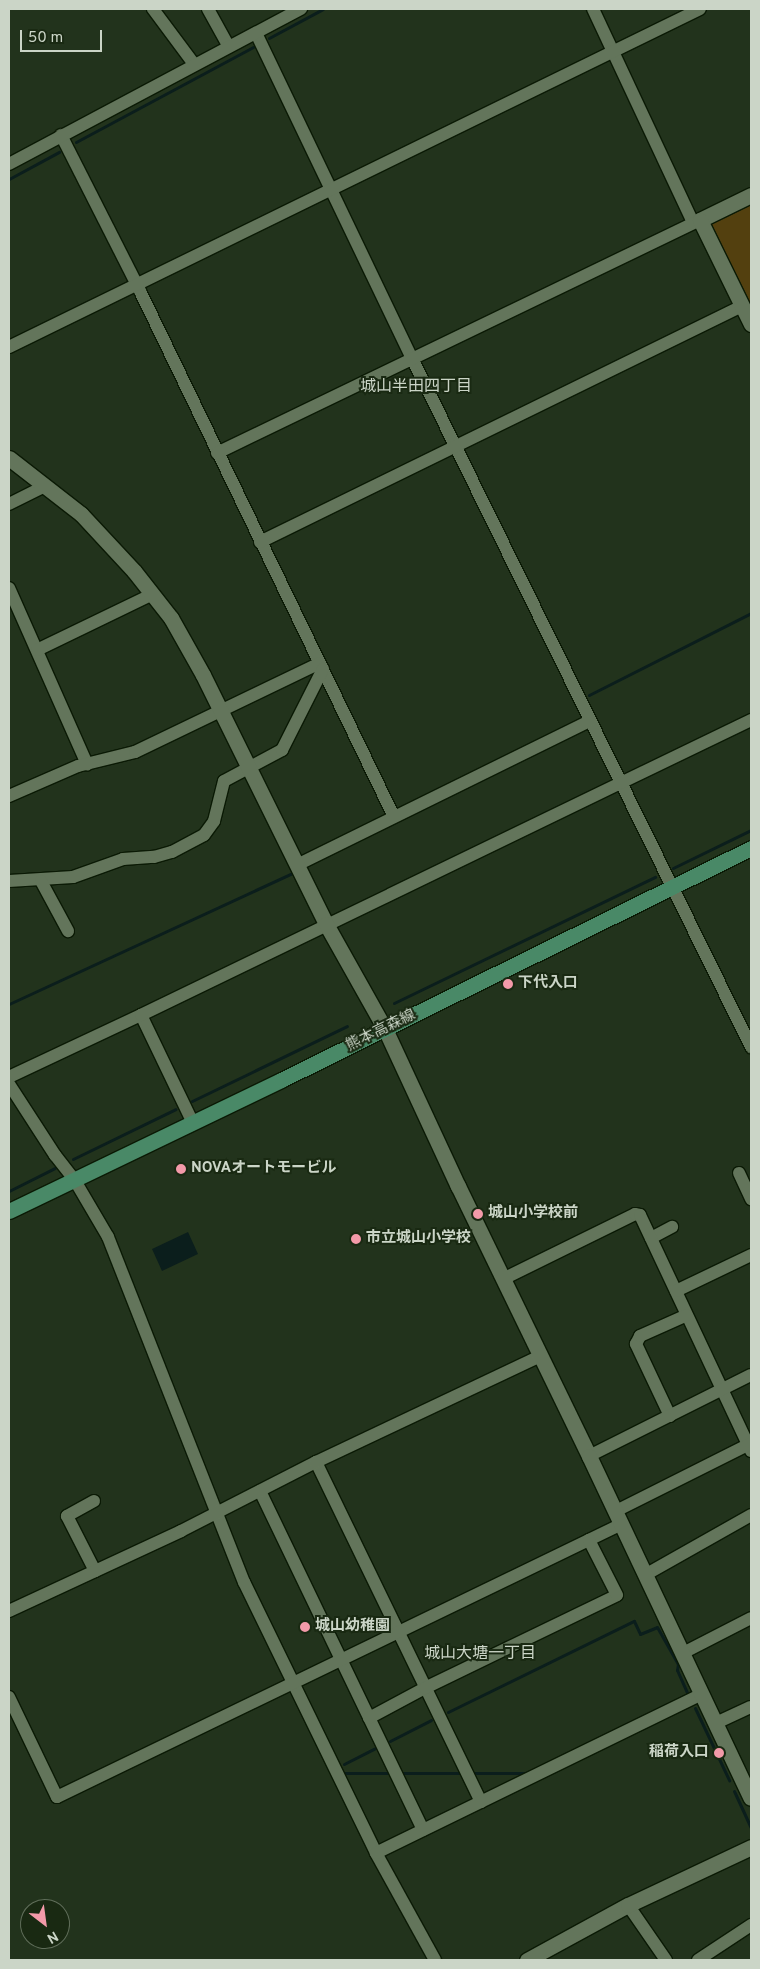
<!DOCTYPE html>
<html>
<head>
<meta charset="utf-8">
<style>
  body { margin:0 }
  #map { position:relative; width:760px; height:1969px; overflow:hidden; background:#22331c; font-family:Overpass,"Noto Sans JP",sans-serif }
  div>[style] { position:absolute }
  .green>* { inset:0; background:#53400f }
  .water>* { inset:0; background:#0b1e1c }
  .stream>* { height:3px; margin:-1.5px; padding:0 1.5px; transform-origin:1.5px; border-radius:1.5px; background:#0b1e1c }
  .roads { filter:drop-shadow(1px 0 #0b1a05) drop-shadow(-1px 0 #0b1a05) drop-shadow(0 1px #0b1a05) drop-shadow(0 -1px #0b1a05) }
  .street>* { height:12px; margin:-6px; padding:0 6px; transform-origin:6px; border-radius:6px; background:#63755b }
  .secondary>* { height:15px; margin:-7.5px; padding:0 7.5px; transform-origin:7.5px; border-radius:7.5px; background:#63755b }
  .primary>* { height:15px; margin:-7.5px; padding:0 7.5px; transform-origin:7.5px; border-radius:7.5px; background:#498967 }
  .dots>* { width:14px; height:14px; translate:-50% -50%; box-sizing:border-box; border:2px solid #192912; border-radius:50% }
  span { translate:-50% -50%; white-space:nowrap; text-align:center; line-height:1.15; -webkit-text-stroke:4px #192912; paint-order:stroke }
  .poi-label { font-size:15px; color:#cbd5c7; font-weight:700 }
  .left { translate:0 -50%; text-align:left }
  .right { translate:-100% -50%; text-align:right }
  .street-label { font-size:15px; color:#cbd5c7 }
  .neighbourhood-label { font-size:16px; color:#cbd5c7 }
  .frame { position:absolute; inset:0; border:10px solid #cbd5c7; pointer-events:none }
  .north { position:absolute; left:20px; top:1899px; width:50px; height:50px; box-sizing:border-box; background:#192912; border:1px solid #606e5a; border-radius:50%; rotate:150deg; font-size:14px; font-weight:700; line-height:20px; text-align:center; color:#cbd5c7 }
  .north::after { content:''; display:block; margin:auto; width:18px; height:22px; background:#f39aa9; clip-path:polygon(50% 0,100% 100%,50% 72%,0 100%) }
  .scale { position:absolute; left:20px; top:30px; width:82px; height:22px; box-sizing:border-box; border:2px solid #cbd5c7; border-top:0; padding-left:6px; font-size:15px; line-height:18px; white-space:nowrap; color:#cbd5c7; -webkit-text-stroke:4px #192912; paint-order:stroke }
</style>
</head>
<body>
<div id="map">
  <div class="green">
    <div style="clip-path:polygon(751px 195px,751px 324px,700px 220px)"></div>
  </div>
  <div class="water">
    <div style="clip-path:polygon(188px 1232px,198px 1254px,162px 1271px,152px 1249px)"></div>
  </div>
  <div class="stream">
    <div style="left:269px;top:38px;width:61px;rotate:-28.2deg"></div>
    <div style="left:76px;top:142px;width:201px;rotate:-28.2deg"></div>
    <div style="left:9px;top:179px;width:57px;rotate:-28.4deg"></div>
    <div style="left:589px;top:695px;width:182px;rotate:-26.8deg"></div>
    <div style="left:673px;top:868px;width:87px;rotate:-26deg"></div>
    <div style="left:394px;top:1003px;width:290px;rotate:-25.8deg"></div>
    <div style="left:9px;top:1004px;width:315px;rotate:-24.8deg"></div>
    <div style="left:192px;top:1101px;width:172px;rotate:-25.8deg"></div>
    <div style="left:73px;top:1159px;width:114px;rotate:-25.9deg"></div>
    <div style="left:9px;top:1191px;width:51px;rotate:-26.6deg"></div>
    <div style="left:695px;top:1708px;width:80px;rotate:64.7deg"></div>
    <div style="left:448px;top:1712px;width:207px;rotate:-26.1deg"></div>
    <div style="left:634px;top:1621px;width:14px;rotate:65deg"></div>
    <div style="left:640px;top:1634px;width:18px;rotate:-22deg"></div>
    <div style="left:657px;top:1627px;width:43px;rotate:60.4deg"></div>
    <div style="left:678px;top:1664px;width:6px;rotate:99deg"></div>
    <div style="left:677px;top:1670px;width:24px;rotate:66deg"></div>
    <div style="left:390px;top:1741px;width:46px;rotate:-27.1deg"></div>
    <div style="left:344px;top:1764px;width:34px;rotate:-27deg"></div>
    <div style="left:342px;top:1773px;width:49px"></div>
    <div style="left:399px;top:1773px;width:64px"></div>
    <div style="left:472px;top:1773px;width:56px"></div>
    <div style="left:734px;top:1791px;width:41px;rotate:65.3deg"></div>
  </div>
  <div class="roads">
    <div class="street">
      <div style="left:153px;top:9px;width:69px;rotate:53.3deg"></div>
      <div style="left:208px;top:9px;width:43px;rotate:61.1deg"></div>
      <div style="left:593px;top:9px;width:235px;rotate:64.9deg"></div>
      <div style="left:256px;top:33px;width:363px;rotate:64.4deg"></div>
      <div style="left:413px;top:360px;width:766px;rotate:63.8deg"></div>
      <div style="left:61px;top:135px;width:175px;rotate:63.1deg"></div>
      <div style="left:140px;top:291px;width:584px;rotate:64.22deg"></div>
      <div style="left:9px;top:164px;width:331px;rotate:-28deg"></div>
      <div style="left:9px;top:347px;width:769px;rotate:-26.07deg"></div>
      <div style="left:217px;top:453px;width:536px;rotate:-25.75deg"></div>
      <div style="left:9px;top:504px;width:40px;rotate:-26.6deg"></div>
      <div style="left:260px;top:542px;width:537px;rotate:-26.09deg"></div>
      <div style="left:9px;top:588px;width:193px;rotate:66.1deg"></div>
      <div style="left:37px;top:650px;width:129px;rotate:-25.8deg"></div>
      <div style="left:9px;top:796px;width:75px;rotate:-23.5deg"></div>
      <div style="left:78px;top:766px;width:59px;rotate:-13.8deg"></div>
      <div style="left:135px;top:752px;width:205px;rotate:-25.7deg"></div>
      <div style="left:297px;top:865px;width:326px;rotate:-26.2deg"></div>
      <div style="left:9px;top:881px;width:64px;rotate:-3.6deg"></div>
      <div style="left:73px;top:877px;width:53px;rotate:-19.8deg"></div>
      <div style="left:123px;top:859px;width:31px;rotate:-4deg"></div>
      <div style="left:154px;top:857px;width:19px;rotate:-16deg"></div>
      <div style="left:172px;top:852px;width:36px;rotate:-28deg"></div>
      <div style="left:204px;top:835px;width:17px;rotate:-54deg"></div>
      <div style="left:214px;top:821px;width:41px;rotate:-76deg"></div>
      <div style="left:224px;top:781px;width:66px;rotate:-28.1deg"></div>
      <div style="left:282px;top:750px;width:91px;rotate:-63.2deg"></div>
      <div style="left:41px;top:881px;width:57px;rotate:61.6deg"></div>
      <div style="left:141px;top:1015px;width:120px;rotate:64.3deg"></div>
      <div style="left:9px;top:1077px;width:146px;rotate:-25.2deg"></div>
      <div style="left:141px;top:1015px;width:678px;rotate:-25.81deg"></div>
      <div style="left:9px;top:1084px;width:85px;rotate:57.1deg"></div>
      <div style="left:55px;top:1155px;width:31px;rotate:52deg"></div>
      <div style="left:74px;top:1179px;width:67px;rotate:59.6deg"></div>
      <div style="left:108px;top:1237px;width:371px;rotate:68.5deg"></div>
      <div style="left:244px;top:1582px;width:301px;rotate:64deg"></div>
      <div style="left:376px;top:1853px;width:122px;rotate:61.1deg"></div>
      <div style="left:739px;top:1173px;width:29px;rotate:65deg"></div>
      <div style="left:651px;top:1238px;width:24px;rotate:-28deg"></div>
      <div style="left:503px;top:1279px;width:147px;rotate:-26.2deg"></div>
      <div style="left:635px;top:1214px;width:5px;rotate:11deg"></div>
      <div style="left:640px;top:1215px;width:261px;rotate:64.8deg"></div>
      <div style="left:676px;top:1291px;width:83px;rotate:-25.6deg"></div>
      <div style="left:670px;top:1416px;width:80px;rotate:-115.3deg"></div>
      <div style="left:636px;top:1344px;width:9px;rotate:-63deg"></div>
      <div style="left:640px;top:1336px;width:51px;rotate:-24.1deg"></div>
      <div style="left:589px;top:1456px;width:181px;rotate:-26.6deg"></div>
      <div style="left:316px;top:1462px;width:378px;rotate:64.1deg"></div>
      <div style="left:260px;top:1491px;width:376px;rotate:64.3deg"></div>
      <div style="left:94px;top:1501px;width:31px;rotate:151deg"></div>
      <div style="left:67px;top:1516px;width:62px;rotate:63deg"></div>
      <div style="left:616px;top:1511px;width:148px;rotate:-26.6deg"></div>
      <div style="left:645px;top:1575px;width:122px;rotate:-29.5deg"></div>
      <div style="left:9px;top:1611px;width:190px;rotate:-24.9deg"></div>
      <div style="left:181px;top:1531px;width:152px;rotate:-27.1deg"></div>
      <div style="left:316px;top:1462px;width:248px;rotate:-25.3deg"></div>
      <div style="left:683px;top:1653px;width:76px;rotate:-27.2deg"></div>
      <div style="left:9px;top:1697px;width:111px;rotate:64.4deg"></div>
      <div style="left:57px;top:1797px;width:627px;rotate:-25.79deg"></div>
      <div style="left:369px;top:1718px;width:64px;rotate:-28.2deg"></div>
      <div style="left:425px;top:1688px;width:213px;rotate:-25.8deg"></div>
      <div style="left:617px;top:1595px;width:62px;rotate:-117deg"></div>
      <div style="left:716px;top:1723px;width:38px;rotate:-25deg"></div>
      <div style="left:376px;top:1853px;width:363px;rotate:-26deg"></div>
      <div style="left:628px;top:1905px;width:67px;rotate:55.4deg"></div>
      <div style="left:698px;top:1960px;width:64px;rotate:-33.4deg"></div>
    </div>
    <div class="secondary">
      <div style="left:751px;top:195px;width:57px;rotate:153.9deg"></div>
      <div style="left:700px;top:220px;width:116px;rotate:63.9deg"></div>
      <div style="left:9px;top:458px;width:91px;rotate:37.9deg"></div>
      <div style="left:81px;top:514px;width:78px;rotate:47.1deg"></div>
      <div style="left:134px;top:571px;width:60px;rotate:51.8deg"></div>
      <div style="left:171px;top:618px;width:65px;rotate:60.7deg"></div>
      <div style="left:203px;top:675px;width:278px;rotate:63.7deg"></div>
      <div style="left:326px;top:924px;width:120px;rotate:60.7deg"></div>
      <div style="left:385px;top:1029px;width:173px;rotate:65.1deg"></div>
      <div style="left:458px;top:1186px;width:300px;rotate:64.1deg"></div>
      <div style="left:589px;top:1456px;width:378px;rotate:64.7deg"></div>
      <div style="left:527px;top:1960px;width:115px;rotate:-28.6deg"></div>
      <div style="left:628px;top:1905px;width:136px;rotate:-25.2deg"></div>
    </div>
    <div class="primary">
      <div style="left:9px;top:1211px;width:302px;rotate:-25.7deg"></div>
      <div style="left:281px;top:1080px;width:524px;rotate:-26.27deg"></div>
    </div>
  </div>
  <div class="dots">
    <div style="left:508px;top:984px;background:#f39aa9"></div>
    <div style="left:181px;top:1169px;background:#f39aa9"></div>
    <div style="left:478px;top:1214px;background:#f39aa9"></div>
    <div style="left:356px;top:1239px;background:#f39aa9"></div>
    <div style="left:305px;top:1627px;background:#f39aa9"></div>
    <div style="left:719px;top:1753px;background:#f39aa9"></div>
  </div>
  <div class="poi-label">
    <span class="left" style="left:518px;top:984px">下代入口</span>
    <span class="left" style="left:191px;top:1169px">NOVAオートモービル</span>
    <span class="left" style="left:488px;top:1214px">城山小学校前</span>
    <span class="left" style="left:366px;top:1239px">市立城山小学校</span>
    <span class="left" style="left:315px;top:1627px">城山幼稚園</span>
    <span class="right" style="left:709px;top:1753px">稲荷入口</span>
  </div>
  <div class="street-label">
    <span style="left:381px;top:1031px;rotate:-26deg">熊本高森線</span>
  </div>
  <div class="neighbourhood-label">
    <span style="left:416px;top:387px">城山半田四丁目</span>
    <span style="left:480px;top:1654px">城山大塘一丁目</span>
  </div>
  <div class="frame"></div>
  <div class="north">N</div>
  <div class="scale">50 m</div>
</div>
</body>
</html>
